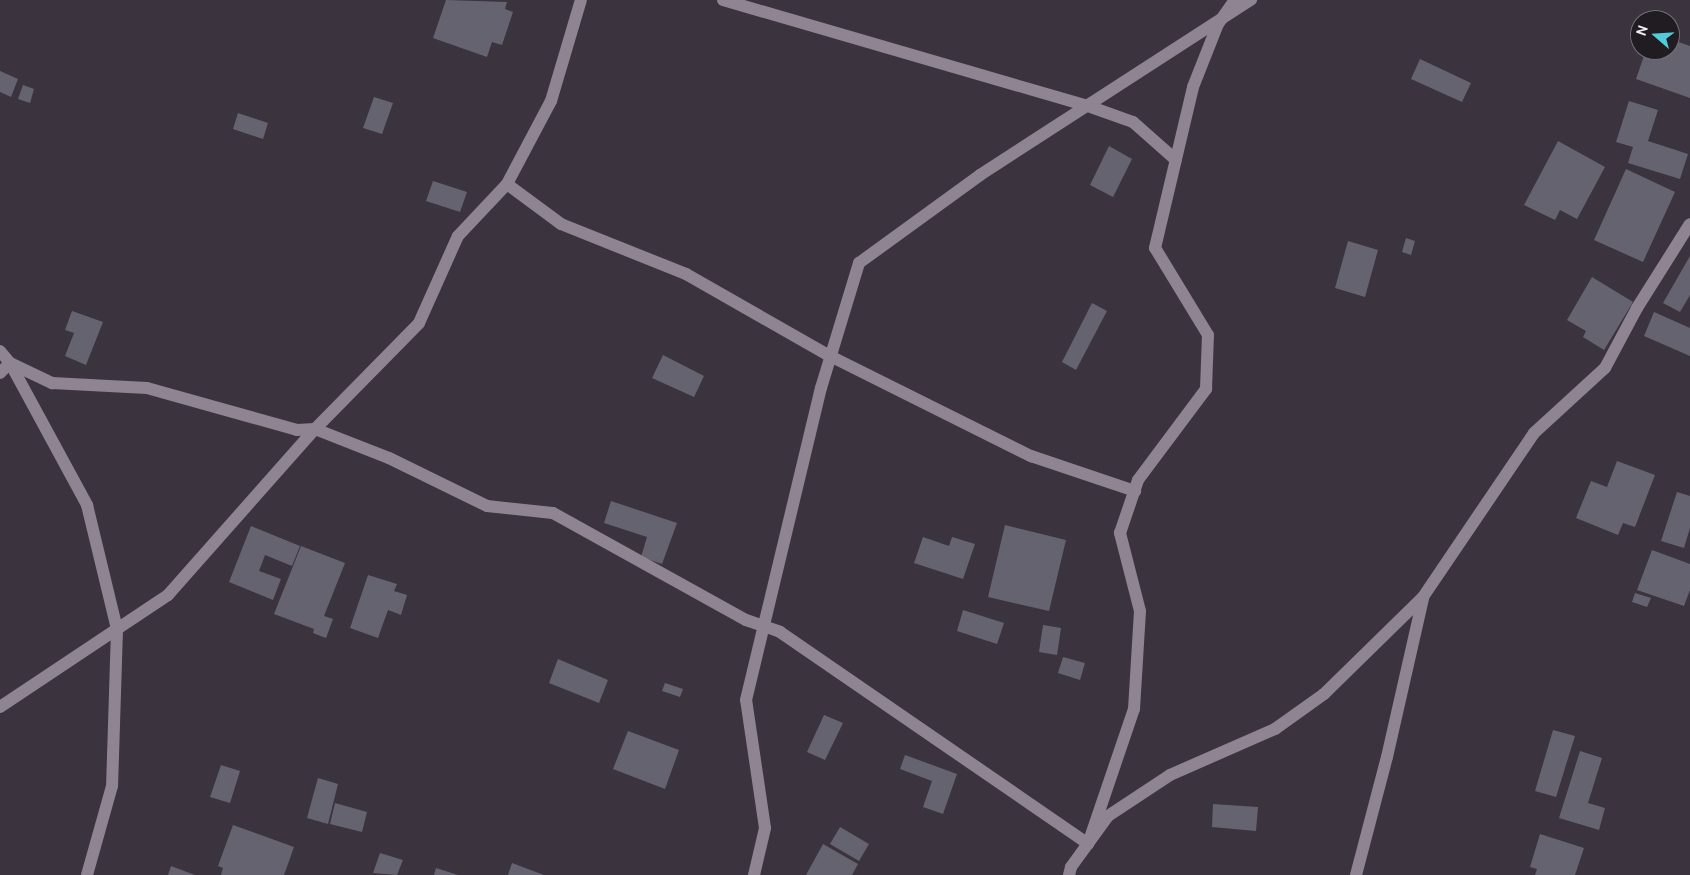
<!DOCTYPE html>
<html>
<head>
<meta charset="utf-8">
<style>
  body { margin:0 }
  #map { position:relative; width:1690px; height:875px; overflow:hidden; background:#3b333e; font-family:Cabin,sans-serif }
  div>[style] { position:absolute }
  .building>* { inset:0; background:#666371 }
  .minor>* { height:12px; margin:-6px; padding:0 6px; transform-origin:6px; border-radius:6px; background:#8f8592 }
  span { translate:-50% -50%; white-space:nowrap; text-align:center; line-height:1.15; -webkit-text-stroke:4.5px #201c21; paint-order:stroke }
  .north { position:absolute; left:1630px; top:10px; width:50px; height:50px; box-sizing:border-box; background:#201c21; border:1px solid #747076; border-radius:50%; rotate:289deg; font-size:14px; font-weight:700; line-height:20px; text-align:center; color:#f3eef5 }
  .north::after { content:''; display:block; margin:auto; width:18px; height:22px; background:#52cbda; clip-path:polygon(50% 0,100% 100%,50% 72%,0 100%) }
</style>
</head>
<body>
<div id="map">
  <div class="building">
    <div style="clip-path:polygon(446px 0,507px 2px,505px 9px,513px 12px,502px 45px,492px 42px,487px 57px,433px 38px)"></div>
    <div style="clip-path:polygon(1670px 39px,1690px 46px,1690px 98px,1636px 79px,1646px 50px,1670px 50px)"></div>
    <div style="clip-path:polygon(1420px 59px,1471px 83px,1462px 102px,1411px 79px)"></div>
    <div style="clip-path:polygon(0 71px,18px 79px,11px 97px,0 92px)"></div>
    <div style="clip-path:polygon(23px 85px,34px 89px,30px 103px,18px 99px)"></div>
    <div style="clip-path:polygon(374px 97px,393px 103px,382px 134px,363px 128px)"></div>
    <div style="clip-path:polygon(1629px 101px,1658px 110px,1648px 141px,1688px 154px,1680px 179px,1628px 163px,1633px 147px,1616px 142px)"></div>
    <div style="clip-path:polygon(238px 113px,268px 123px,263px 139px,233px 129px)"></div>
    <div style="clip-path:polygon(1558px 141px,1605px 167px,1577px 219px,1560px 210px,1555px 220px,1524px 205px)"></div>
    <div style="clip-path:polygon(1109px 146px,1132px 159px,1113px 197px,1090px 185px)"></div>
    <div style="clip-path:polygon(1626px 169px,1675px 192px,1643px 262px,1594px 240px)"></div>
    <div style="clip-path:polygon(433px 181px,467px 192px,460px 212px,426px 201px)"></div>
    <div style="clip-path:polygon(1406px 238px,1415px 241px,1411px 255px,1402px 252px)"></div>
    <div style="clip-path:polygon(1348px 241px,1378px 250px,1365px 297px,1335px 288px)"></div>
    <div style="clip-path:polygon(1690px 256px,1690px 295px,1680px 312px,1663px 303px)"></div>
    <div style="clip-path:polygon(1592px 277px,1633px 302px,1604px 350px,1583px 337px,1586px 331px,1567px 320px)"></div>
    <div style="clip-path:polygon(1092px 303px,1107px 311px,1076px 370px,1062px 362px)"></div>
    <div style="clip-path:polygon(72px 311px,103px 322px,86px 365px,65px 356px,74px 333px,65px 330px)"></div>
    <div style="clip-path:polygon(1654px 312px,1690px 328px,1690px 356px,1644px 336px)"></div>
    <div style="clip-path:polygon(663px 355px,704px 376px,694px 397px,652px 378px)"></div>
    <div style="clip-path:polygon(1617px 461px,1655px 475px,1635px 527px,1623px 523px,1618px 535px,1576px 518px,1591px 481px,1607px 487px)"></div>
    <div style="clip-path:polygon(1677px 492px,1690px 496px,1690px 528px,1684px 548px,1661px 541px)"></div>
    <div style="clip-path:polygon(611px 501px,677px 523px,662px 564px,641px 557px,647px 537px,604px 523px)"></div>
    <div style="clip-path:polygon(1005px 525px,1066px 540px,1049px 611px,988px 597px)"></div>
    <div style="clip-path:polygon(251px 526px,300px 546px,292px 566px,265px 555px,259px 571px,281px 579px,273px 600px,229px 582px)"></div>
    <div style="clip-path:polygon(923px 537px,949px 546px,952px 537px,975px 544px,963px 579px,914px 563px)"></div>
    <div style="clip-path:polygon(301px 546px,345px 563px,324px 616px,333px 619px,326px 638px,313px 633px,314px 629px,274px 614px)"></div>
    <div style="clip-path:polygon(1652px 550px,1690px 564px,1690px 590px,1684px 606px,1637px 590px)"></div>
    <div style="clip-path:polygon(368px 575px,397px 584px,394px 591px,407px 595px,401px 615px,388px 610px,378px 638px,350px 628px)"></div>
    <div style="clip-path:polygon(1635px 593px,1651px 598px,1647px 607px,1632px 602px)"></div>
    <div style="clip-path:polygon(963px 610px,1004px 623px,997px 644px,957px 631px)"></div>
    <div style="clip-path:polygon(1043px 625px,1061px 628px,1057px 655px,1039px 652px)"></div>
    <div style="clip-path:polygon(1063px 657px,1085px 663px,1080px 680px,1058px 673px)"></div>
    <div style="clip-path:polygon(558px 659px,608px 680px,599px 703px,549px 683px)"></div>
    <div style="clip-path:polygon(665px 683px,683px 689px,680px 697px,662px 691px)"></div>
    <div style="clip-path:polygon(824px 715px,843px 723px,825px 760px,807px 752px)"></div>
    <div style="clip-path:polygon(1553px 730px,1575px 736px,1556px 797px,1535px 791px)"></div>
    <div style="clip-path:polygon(628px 731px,679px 750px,665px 789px,613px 769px)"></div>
    <div style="clip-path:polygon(1580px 751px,1602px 758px,1588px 803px,1605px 808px,1599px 830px,1559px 818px)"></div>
    <div style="clip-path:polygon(905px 755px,957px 774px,943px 814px,923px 807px,932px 781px,900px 769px)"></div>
    <div style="clip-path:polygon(221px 765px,240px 771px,230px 803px,210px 797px)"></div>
    <div style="clip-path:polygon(318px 778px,338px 784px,328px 824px,307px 818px)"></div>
    <div style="clip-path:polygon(335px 803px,367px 812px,362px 832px,330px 824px)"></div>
    <div style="clip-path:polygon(1213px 804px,1258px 807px,1256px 831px,1212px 827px)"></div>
    <div style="clip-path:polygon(233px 825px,294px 847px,284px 875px,221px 875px,223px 868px,218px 866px)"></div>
    <div style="clip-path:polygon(840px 827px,869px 844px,859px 861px,830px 844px)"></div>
    <div style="clip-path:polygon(1540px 834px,1584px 848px,1575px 875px,1535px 875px,1537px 869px,1530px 867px)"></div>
    <div style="clip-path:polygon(823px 844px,858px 864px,852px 875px,806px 875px)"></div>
    <div style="clip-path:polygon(380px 853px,403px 860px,397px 875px,373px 873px)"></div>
    <div style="clip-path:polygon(512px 863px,544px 875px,508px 875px)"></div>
    <div style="clip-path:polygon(171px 866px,195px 875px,168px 875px)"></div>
    <div style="clip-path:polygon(436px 868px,458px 875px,434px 875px)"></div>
  </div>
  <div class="minor">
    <div style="left:723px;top:0;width:380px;rotate:16.2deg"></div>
    <div style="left:1088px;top:106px;width:48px;rotate:19.6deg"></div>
    <div style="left:1133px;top:122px;width:57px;rotate:41.5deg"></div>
    <div style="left:507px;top:184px;width:67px;rotate:36.5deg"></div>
    <div style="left:561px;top:224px;width:135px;rotate:21.8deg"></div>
    <div style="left:686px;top:274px;width:166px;rotate:29.7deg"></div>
    <div style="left:830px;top:356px;width:225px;rotate:26.5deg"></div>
    <div style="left:1031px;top:456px;width:110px;rotate:18.6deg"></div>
    <div style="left:0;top:351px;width:16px;rotate:50deg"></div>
    <div style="left:10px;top:363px;width:47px;rotate:25.5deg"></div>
    <div style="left:52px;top:383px;width:95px;rotate:3deg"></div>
    <div style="left:147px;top:388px;width:156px;rotate:15.6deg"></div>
    <div style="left:297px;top:430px;width:18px;rotate:-3deg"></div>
    <div style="left:315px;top:429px;width:79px;rotate:21.4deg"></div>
    <div style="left:389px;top:458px;width:109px;rotate:26.1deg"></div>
    <div style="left:487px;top:506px;width:66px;rotate:6.1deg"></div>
    <div style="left:553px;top:513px;width:221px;rotate:29deg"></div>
    <div style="left:746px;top:620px;width:36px;rotate:19deg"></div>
    <div style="left:780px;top:632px;width:374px;rotate:34.5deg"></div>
    <div style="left:1088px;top:844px;width:143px;rotate:-71.2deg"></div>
    <div style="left:1134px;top:709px;width:98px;rotate:-86.5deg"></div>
    <div style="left:1140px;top:611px;width:81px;rotate:-104.4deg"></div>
    <div style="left:1120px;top:533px;width:56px;rotate:-71.2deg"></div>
    <div style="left:1138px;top:480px;width:114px;rotate:-53.2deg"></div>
    <div style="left:1206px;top:389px;width:54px;rotate:-87.9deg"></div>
    <div style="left:1208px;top:335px;width:102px;rotate:-121.3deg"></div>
    <div style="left:1155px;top:248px;width:165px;rotate:-76.7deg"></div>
    <div style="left:1193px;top:87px;width:68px;rotate:-68.4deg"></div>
    <div style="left:1218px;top:24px;width:29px;rotate:-55deg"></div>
    <div style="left:0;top:373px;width:14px;rotate:-45deg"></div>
    <div style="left:10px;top:363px;width:162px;rotate:61.5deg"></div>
    <div style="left:87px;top:505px;width:128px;rotate:76.4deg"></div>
    <div style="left:117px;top:629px;width:157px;rotate:91.8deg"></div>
    <div style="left:112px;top:786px;width:92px;rotate:105.7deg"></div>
    <div style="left:0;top:707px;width:202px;rotate:-33.7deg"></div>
    <div style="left:168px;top:595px;width:222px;rotate:-48.5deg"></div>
    <div style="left:315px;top:429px;width:148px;rotate:-45.5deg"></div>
    <div style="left:419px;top:323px;width:95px;rotate:-65.9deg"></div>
    <div style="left:458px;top:236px;width:71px;rotate:-46.7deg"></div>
    <div style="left:507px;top:184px;width:94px;rotate:-62.1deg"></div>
    <div style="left:551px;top:101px;width:105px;rotate:-73.5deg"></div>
    <div style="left:754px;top:875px;width:48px;rotate:-76.8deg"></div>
    <div style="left:765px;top:828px;width:129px;rotate:-98.4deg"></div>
    <div style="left:746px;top:700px;width:321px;rotate:-76.5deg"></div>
    <div style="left:821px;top:388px;width:131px;rotate:-73.1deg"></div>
    <div style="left:859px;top:263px;width:150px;rotate:-36deg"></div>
    <div style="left:980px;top:175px;width:323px;rotate:-32.9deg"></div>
    <div style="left:1069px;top:875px;width:8px;rotate:-76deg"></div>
    <div style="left:1071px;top:867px;width:63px;rotate:-54deg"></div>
    <div style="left:1108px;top:816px;width:74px;rotate:-33.5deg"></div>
    <div style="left:1170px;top:775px;width:115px;rotate:-23.7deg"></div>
    <div style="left:1275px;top:729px;width:60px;rotate:-35.5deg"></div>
    <div style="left:1324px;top:694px;width:139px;rotate:-44.4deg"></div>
    <div style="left:1423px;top:597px;width:198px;rotate:-55.9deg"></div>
    <div style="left:1534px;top:433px;width:96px;rotate:-42.5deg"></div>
    <div style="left:1605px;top:368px;width:68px;rotate:-61.9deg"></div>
    <div style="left:1637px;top:308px;width:99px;rotate:-57.8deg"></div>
    <div style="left:1356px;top:875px;width:122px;rotate:-75.3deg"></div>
    <div style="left:1387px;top:757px;width:163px;rotate:-77.2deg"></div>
  </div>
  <div class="north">N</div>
</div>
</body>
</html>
